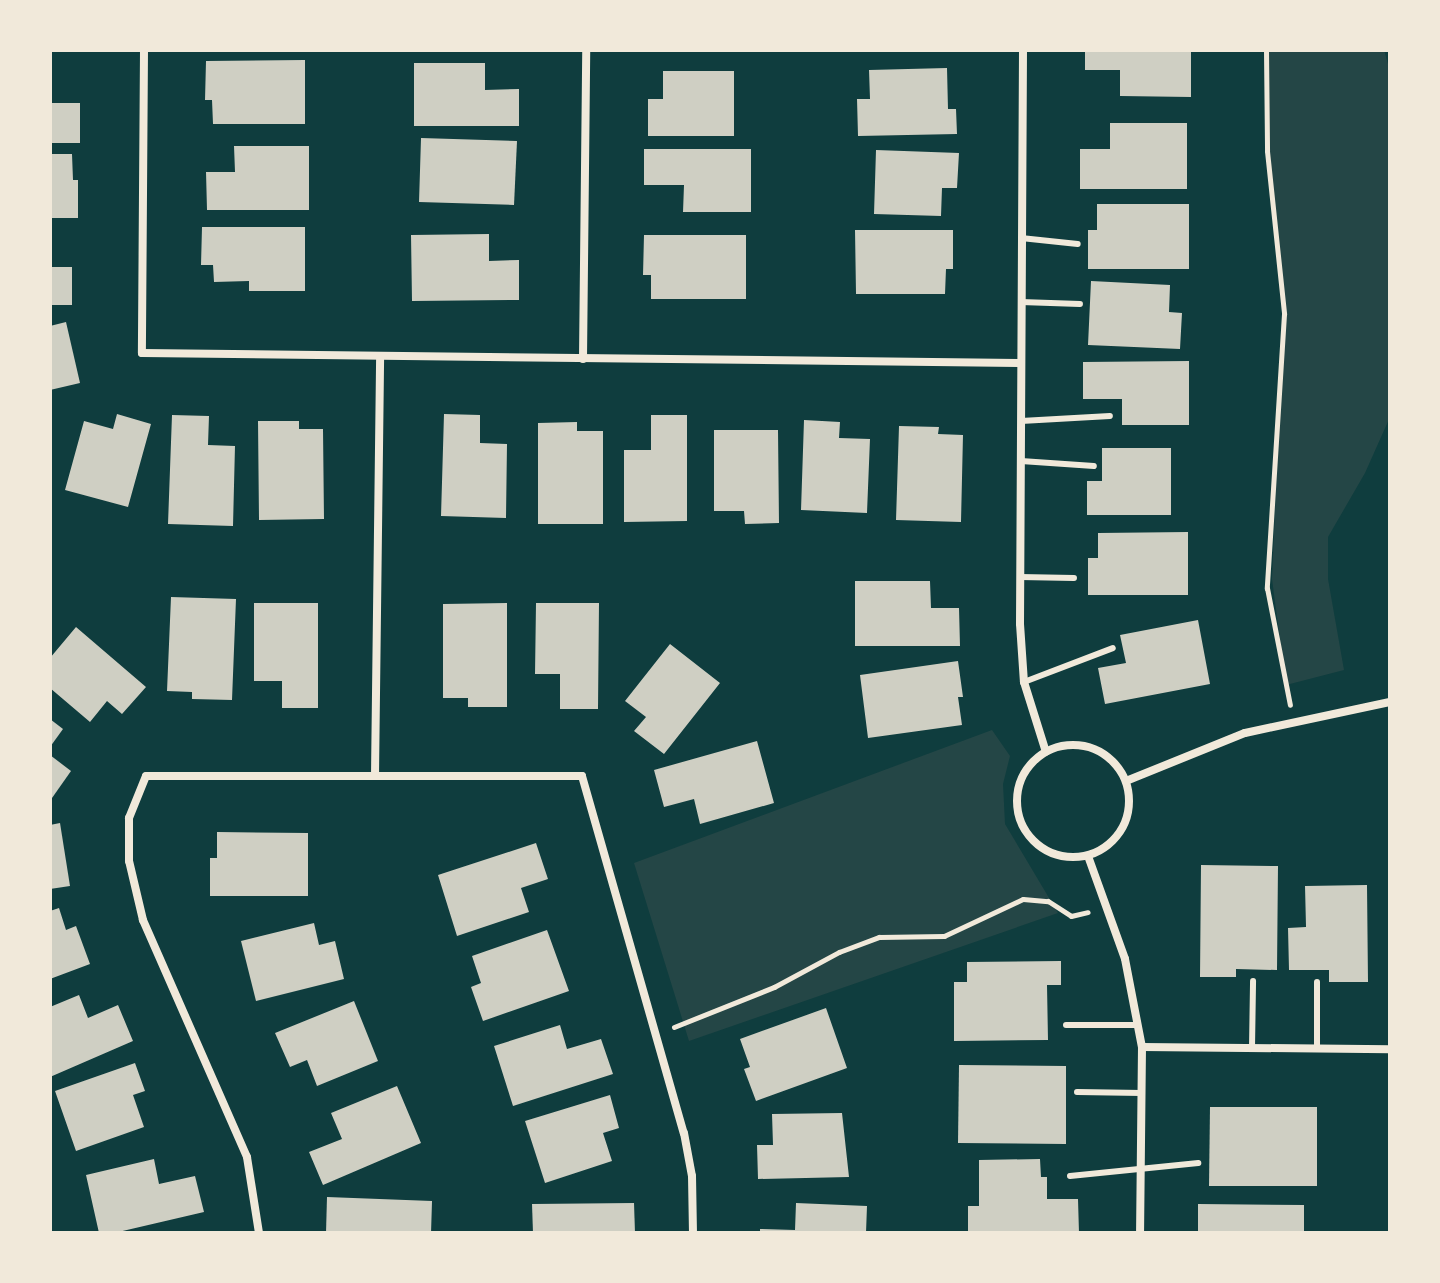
<!DOCTYPE html>
<html>
<head>
<meta charset="utf-8">
<style>
  body { margin:0 }
  #map { position:relative; width:1440px; height:1283px; overflow:hidden; background:#0f3d3e; font-family:Quicksand,sans-serif }
  div>[style] { position:absolute }
  .green>* { inset:0; background:#244646 }
  .building>* { inset:0; background:#cfcfc3 }
  .path>* { height:5px; margin:-2.5px; padding:0 2.5px; transform-origin:2.5px; border-radius:2.5px; background:#f1e9da }
  .service>* { height:6px; margin:-3px; padding:0 3px; transform-origin:3px; border-radius:3px; background:#f1e9da }
  .minor>* { height:8px; margin:-4px; padding:0 4px; transform-origin:4px; border-radius:4px; background:#f1e9da }
  .minor>.ring { margin:-4px; padding:0; box-sizing:content-box; background:none; border:8px solid #f1e9da; border-radius:50% }
  span { translate:-50% -50%; white-space:nowrap; text-align:center; line-height:1.15; -webkit-text-stroke:7px #f1e9da; paint-order:stroke }
  .frame { position:absolute; inset:0; border:52px solid #f1e9da; pointer-events:none }
</style>
</head>
<body>
<div id="map">
  <div class="green">
    <div style="clip-path:polygon(1266px 50px,1384px 50px,1390px 71px,1390px 417px,1365px 473px,1328px 537px,1328px 579px,1344px 670px,1286px 685px,1272px 579px,1283px 323px,1267px 151px)"></div>
    <div style="clip-path:polygon(992px 730px,1010px 756px,1003px 784px,1005px 824px,1058px 913px,689px 1041px,634px 863px)"></div>
  </div>
  <div class="building">
    <div style="clip-path:polygon(1085px 50px,1191px 50px,1191px 97px,1120px 96px,1120px 70px,1085px 70px)"></div>
    <div style="clip-path:polygon(305px 60px,305px 124px,213px 124px,212px 100px,205px 100px,206px 61px)"></div>
    <div style="clip-path:polygon(414px 63px,485px 63px,485px 90px,519px 89px,519px 126px,414px 126px)"></div>
    <div style="clip-path:polygon(947px 68px,948px 109px,956px 109px,957px 134px,858px 136px,857px 99px,870px 99px,869px 70px)"></div>
    <div style="clip-path:polygon(663px 71px,734px 71px,734px 136px,648px 136px,648px 99px,663px 99px)"></div>
    <div style="clip-path:polygon(50px 103px,80px 103px,80px 143px,50px 143px)"></div>
    <div style="clip-path:polygon(1110px 123px,1187px 123px,1187px 189px,1080px 189px,1080px 149px,1110px 149px)"></div>
    <div style="clip-path:polygon(421px 138px,517px 141px,514px 205px,419px 202px)"></div>
    <div style="clip-path:polygon(234px 146px,309px 146px,309px 210px,207px 210px,206px 172px,235px 172px)"></div>
    <div style="clip-path:polygon(644px 149px,751px 149px,751px 212px,683px 212px,684px 185px,644px 185px)"></div>
    <div style="clip-path:polygon(876px 150px,959px 153px,957px 188px,942px 188px,941px 216px,874px 214px)"></div>
    <div style="clip-path:polygon(50px 154px,72px 154px,73px 180px,78px 180px,78px 218px,50px 218px)"></div>
    <div style="clip-path:polygon(1097px 204px,1189px 204px,1189px 269px,1088px 269px,1088px 230px,1097px 230px)"></div>
    <div style="clip-path:polygon(202px 227px,305px 227px,305px 291px,249px 291px,249px 281px,214px 282px,213px 265px,201px 265px)"></div>
    <div style="clip-path:polygon(855px 230px,953px 230px,953px 269px,946px 269px,945px 294px,856px 294px)"></div>
    <div style="clip-path:polygon(489px 234px,489px 261px,519px 260px,519px 300px,412px 301px,411px 235px)"></div>
    <div style="clip-path:polygon(644px 235px,746px 235px,746px 299px,651px 299px,651px 275px,643px 275px)"></div>
    <div style="clip-path:polygon(50px 267px,72px 267px,72px 305px,50px 305px)"></div>
    <div style="clip-path:polygon(1091px 281px,1170px 285px,1169px 312px,1182px 313px,1180px 349px,1088px 345px)"></div>
    <div style="clip-path:polygon(66px 322px,80px 383px,50px 390px,50px 326px)"></div>
    <div style="clip-path:polygon(1189px 361px,1189px 425px,1122px 425px,1122px 399px,1083px 399px,1083px 362px)"></div>
    <div style="clip-path:polygon(117px 414px,151px 424px,128px 507px,65px 490px,84px 421px,113px 429px)"></div>
    <div style="clip-path:polygon(444px 414px,480px 415px,480px 443px,507px 444px,506px 518px,441px 516px)"></div>
    <div style="clip-path:polygon(172px 415px,209px 416px,208px 445px,235px 446px,233px 526px,168px 524px)"></div>
    <div style="clip-path:polygon(651px 415px,687px 415px,687px 521px,624px 522px,624px 450px,651px 450px)"></div>
    <div style="clip-path:polygon(804px 420px,840px 422px,839px 438px,870px 439px,867px 513px,801px 510px)"></div>
    <div style="clip-path:polygon(258px 421px,299px 421px,299px 429px,323px 429px,324px 519px,259px 520px)"></div>
    <div style="clip-path:polygon(577px 422px,577px 431px,603px 431px,603px 524px,538px 524px,538px 423px)"></div>
    <div style="clip-path:polygon(899px 426px,939px 427px,938px 434px,963px 435px,961px 522px,896px 520px)"></div>
    <div style="clip-path:polygon(714px 430px,778px 430px,779px 523px,745px 524px,744px 511px,714px 511px)"></div>
    <div style="clip-path:polygon(1102px 448px,1171px 448px,1171px 515px,1087px 515px,1087px 481px,1102px 481px)"></div>
    <div style="clip-path:polygon(1188px 532px,1188px 595px,1088px 595px,1088px 558px,1098px 558px,1098px 533px)"></div>
    <div style="clip-path:polygon(855px 581px,930px 581px,931px 608px,959px 608px,960px 646px,855px 646px)"></div>
    <div style="clip-path:polygon(171px 597px,236px 599px,232px 700px,192px 699px,192px 692px,167px 691px)"></div>
    <div style="clip-path:polygon(254px 603px,318px 603px,318px 708px,282px 708px,282px 681px,254px 681px)"></div>
    <div style="clip-path:polygon(507px 603px,507px 707px,468px 707px,468px 698px,443px 698px,443px 604px)"></div>
    <div style="clip-path:polygon(536px 603px,599px 603px,598px 709px,560px 709px,560px 674px,535px 674px)"></div>
    <div style="clip-path:polygon(1198px 620px,1210px 684px,1105px 704px,1098px 668px,1126px 663px,1120px 635px)"></div>
    <div style="clip-path:polygon(76px 627px,146px 687px,122px 714px,107px 701px,90px 722px,50px 688px,50px 658px)"></div>
    <div style="clip-path:polygon(670px 644px,720px 683px,664px 754px,634px 731px,646px 717px,625px 701px)"></div>
    <div style="clip-path:polygon(958px 661px,963px 697px,958px 697px,962px 725px,868px 738px,860px 675px)"></div>
    <div style="clip-path:polygon(50px 719px,63px 729px,50px 747px)"></div>
    <div style="clip-path:polygon(757px 741px,774px 803px,700px 824px,694px 799px,664px 807px,654px 770px)"></div>
    <div style="clip-path:polygon(50px 755px,71px 771px,52px 798px,50px 797px)"></div>
    <div style="clip-path:polygon(60px 823px,70px 886px,50px 889px,50px 825px)"></div>
    <div style="clip-path:polygon(217px 832px,308px 833px,308px 896px,210px 896px,210px 858px,217px 858px)"></div>
    <div style="clip-path:polygon(536px 843px,548px 879px,521px 888px,529px 912px,457px 936px,438px 875px)"></div>
    <div style="clip-path:polygon(1201px 865px,1278px 866px,1277px 970px,1236px 969px,1236px 977px,1200px 977px)"></div>
    <div style="clip-path:polygon(1367px 885px,1368px 982px,1329px 982px,1329px 970px,1289px 970px,1288px 928px,1306px 927px,1305px 886px)"></div>
    <div style="clip-path:polygon(59px 908px,66px 930px,76px 926px,90px 964px,50px 979px,50px 911px)"></div>
    <div style="clip-path:polygon(314px 923px,319px 945px,335px 941px,344px 979px,256px 1001px,241px 941px)"></div>
    <div style="clip-path:polygon(547px 930px,569px 991px,483px 1021px,471px 987px,481px 983px,472px 956px)"></div>
    <div style="clip-path:polygon(1061px 961px,1061px 985px,1047px 985px,1048px 1040px,954px 1041px,954px 982px,967px 982px,967px 962px)"></div>
    <div style="clip-path:polygon(79px 995px,88px 1018px,118px 1005px,133px 1041px,50px 1077px,50px 1007px)"></div>
    <div style="clip-path:polygon(354px 1001px,378px 1061px,317px 1086px,307px 1060px,290px 1067px,275px 1033px)"></div>
    <div style="clip-path:polygon(826px 1008px,847px 1068px,756px 1101px,744px 1069px,750px 1067px,740px 1039px)"></div>
    <div style="clip-path:polygon(560px 1025px,567px 1049px,601px 1039px,613px 1074px,513px 1106px,494px 1046px)"></div>
    <div style="clip-path:polygon(135px 1063px,145px 1091px,133px 1095px,144px 1127px,76px 1151px,55px 1091px)"></div>
    <div style="clip-path:polygon(959px 1065px,1066px 1066px,1066px 1144px,958px 1143px)"></div>
    <div style="clip-path:polygon(397px 1086px,421px 1143px,323px 1185px,309px 1152px,342px 1139px,331px 1113px)"></div>
    <div style="clip-path:polygon(610px 1095px,619px 1128px,603px 1133px,612px 1161px,545px 1183px,525px 1121px)"></div>
    <div style="clip-path:polygon(1210px 1107px,1317px 1107px,1317px 1186px,1209px 1186px)"></div>
    <div style="clip-path:polygon(842px 1113px,849px 1177px,758px 1179px,757px 1145px,773px 1145px,772px 1114px)"></div>
    <div style="clip-path:polygon(154px 1159px,159px 1184px,195px 1176px,204px 1212px,114px 1233px,99px 1233px,86px 1175px)"></div>
    <div style="clip-path:polygon(1040px 1159px,1041px 1177px,1047px 1177px,1047px 1199px,1078px 1199px,1079px 1233px,968px 1233px,968px 1206px,979px 1206px,979px 1160px)"></div>
    <div style="clip-path:polygon(327px 1197px,432px 1201px,431px 1233px,326px 1233px)"></div>
    <div style="clip-path:polygon(634px 1203px,635px 1233px,533px 1233px,532px 1204px)"></div>
    <div style="clip-path:polygon(796px 1203px,867px 1206px,866px 1233px,760px 1233px,760px 1229px,795px 1230px)"></div>
    <div style="clip-path:polygon(1198px 1204px,1304px 1205px,1304px 1233px,1198px 1233px)"></div>
  </div>
  <div class="path">
    <div style="left:1266px;top:50px;width:101px;rotate:89.4deg"></div>
    <div style="left:1267px;top:151px;width:164px;rotate:84deg"></div>
    <div style="left:1284px;top:314px;width:275px;rotate:93.6deg"></div>
    <div style="left:1267px;top:588px;width:119px;rotate:78.9deg"></div>
    <div style="left:674px;top:1027px;width:108px;rotate:-21.8deg"></div>
    <div style="left:774px;top:987px;width:74px;rotate:-28.3deg"></div>
    <div style="left:839px;top:952px;width:43px;rotate:-20.6deg"></div>
    <div style="left:879px;top:937px;width:65px;rotate:-0.9deg"></div>
    <div style="left:944px;top:936px;width:87px;rotate:-25.1deg"></div>
    <div style="left:1023px;top:899px;width:25px;rotate:5deg"></div>
    <div style="left:1048px;top:901px;width:27px;rotate:33deg"></div>
    <div style="left:1071px;top:916px;width:17px;rotate:-13deg"></div>
  </div>
  <div class="service">
    <div style="left:1021px;top:238px;width:57px;rotate:6deg"></div>
    <div style="left:1021px;top:302px;width:59px;rotate:1.9deg"></div>
    <div style="left:1021px;top:421px;width:89px;rotate:-3.2deg"></div>
    <div style="left:1021px;top:461px;width:73px;rotate:3.9deg"></div>
    <div style="left:1020px;top:577px;width:54px;rotate:1.1deg"></div>
    <div style="left:1024px;top:682px;width:95px;rotate:-20.9deg"></div>
    <div style="left:1066px;top:1025px;width:72px"></div>
    <div style="left:1252px;top:1048px;width:67px;rotate:-89.1deg"></div>
    <div style="left:1317px;top:1048px;width:66px;rotate:-90deg"></div>
    <div style="left:1077px;top:1092px;width:65px;rotate:0.9deg"></div>
    <div style="left:1070px;top:1176px;width:129px;rotate:-5.8deg"></div>
  </div>
  <div class="minor">
    <div style="left:144px;top:50px;width:303px;rotate:90.4deg"></div>
    <div style="left:142px;top:353px;width:879px;rotate:0.65deg"></div>
    <div style="left:1023px;top:50px;width:574px;rotate:90.3deg"></div>
    <div style="left:1020px;top:624px;width:58px;rotate:86.1deg"></div>
    <div style="left:1024px;top:682px;width:73px;rotate:72.6deg"></div>
    <div style="left:583px;top:359px;width:309px;rotate:-89.4deg"></div>
    <div class="ring" style="left:1017px;top:745px;width:104px;height:104px"></div>
    <div style="left:375px;top:776px;width:419px;rotate:-89.3deg"></div>
    <div style="left:1126px;top:781px;width:128px;rotate:-22deg"></div>
    <div style="left:1245px;top:733px;width:148px;rotate:-12.1deg"></div>
    <div style="left:1088px;top:856px;width:109px;rotate:70.2deg"></div>
    <div style="left:1125px;top:959px;width:90px;rotate:79.1deg"></div>
    <div style="left:1142px;top:1047px;width:186px;rotate:90.6deg"></div>
    <div style="left:1142px;top:1047px;width:248px;rotate:0.5deg"></div>
    <div style="left:259px;top:1233px;width:77px;rotate:-99deg"></div>
    <div style="left:247px;top:1157px;width:259px;rotate:-113.7deg"></div>
    <div style="left:143px;top:920px;width:61px;rotate:-103.3deg"></div>
    <div style="left:129px;top:861px;width:43px;rotate:-90deg"></div>
    <div style="left:129px;top:818px;width:45px;rotate:-68deg"></div>
    <div style="left:146px;top:776px;width:436px"></div>
    <div style="left:582px;top:776px;width:371px;rotate:74.1deg"></div>
    <div style="left:684px;top:1133px;width:44px;rotate:79.5deg"></div>
    <div style="left:692px;top:1176px;width:57px;rotate:89deg"></div>
  </div>
  <div class="frame"></div>
</div>
</body>
</html>
